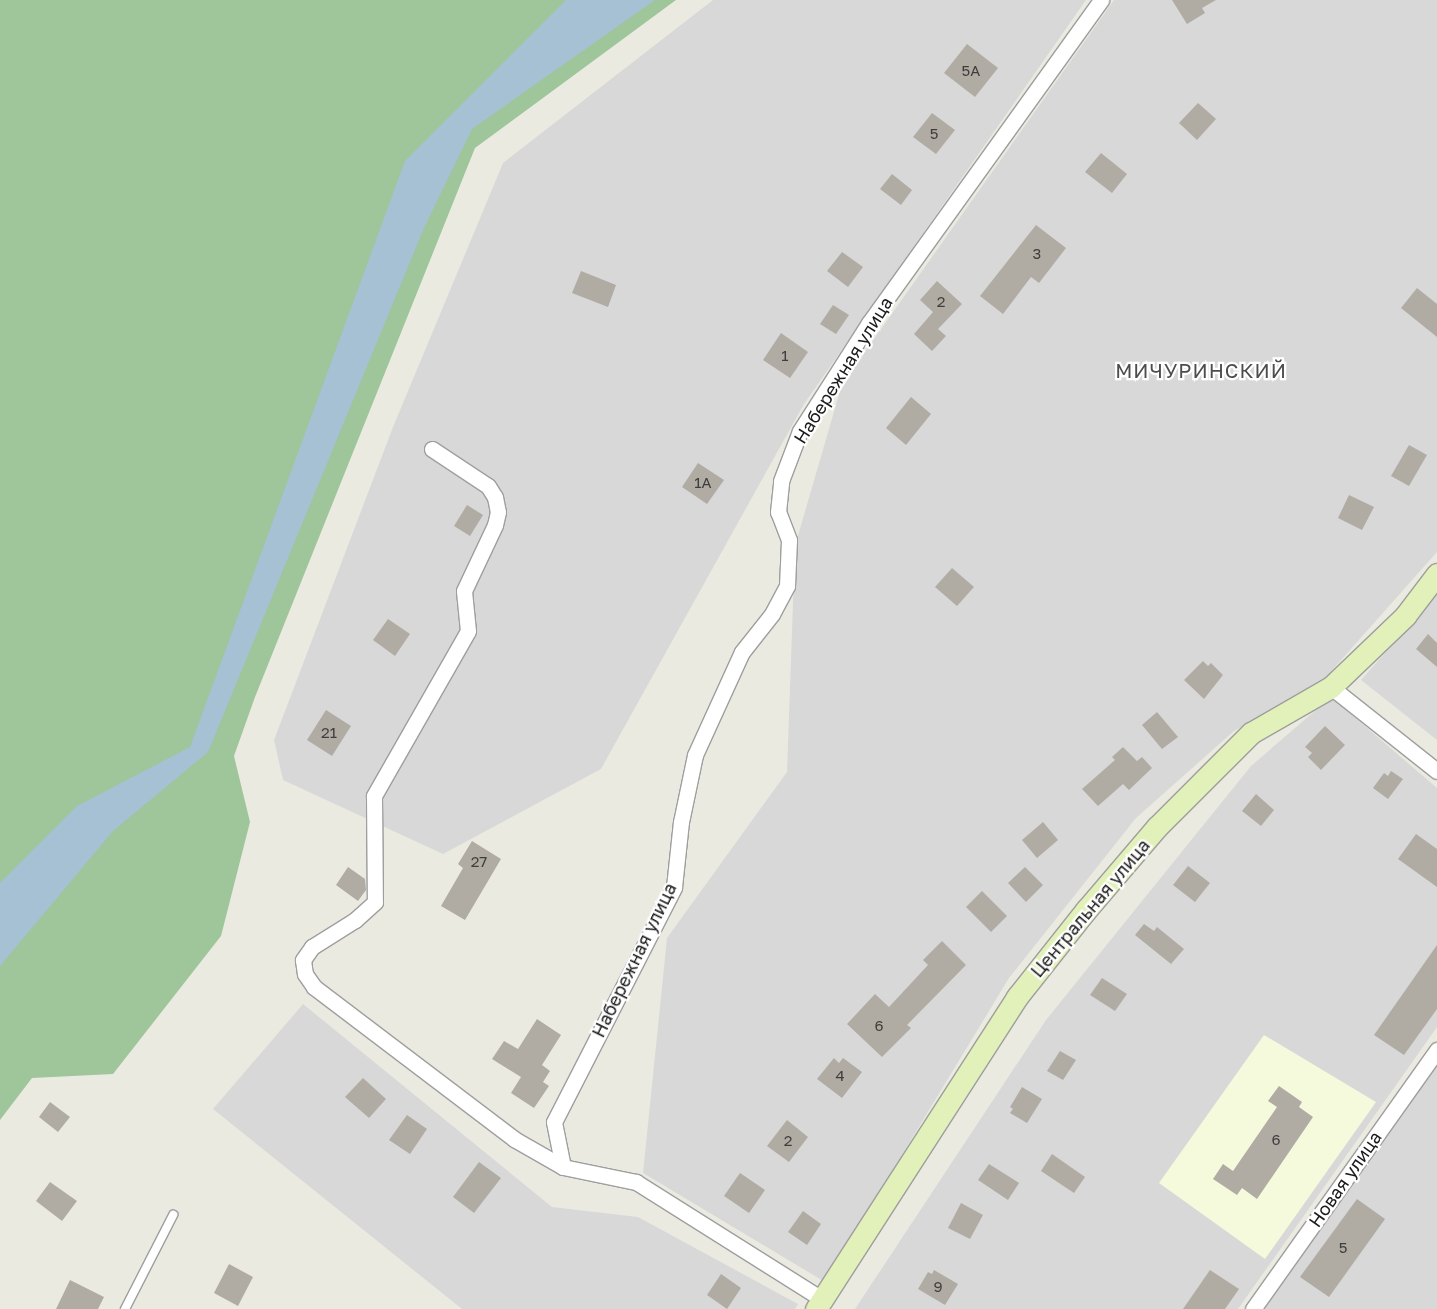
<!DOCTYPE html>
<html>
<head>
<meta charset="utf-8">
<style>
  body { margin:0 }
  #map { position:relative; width:1437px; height:1309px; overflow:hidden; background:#ebeae1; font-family:"Golos Text",sans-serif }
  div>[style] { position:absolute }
  .residential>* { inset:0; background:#d8d8d8 }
  .education>* { inset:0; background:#f4fadb }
  .forest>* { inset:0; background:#9ec69a }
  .water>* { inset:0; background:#a6c0d4 }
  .building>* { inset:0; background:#b0aca4 }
  .roads { filter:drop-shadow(1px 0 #9e9e9e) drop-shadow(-1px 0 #9e9e9e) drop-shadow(0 1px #9e9e9e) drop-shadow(0 -1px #9e9e9e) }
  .lane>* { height:8px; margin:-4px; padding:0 4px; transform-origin:4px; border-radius:4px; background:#fff }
  .street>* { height:15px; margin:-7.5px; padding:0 7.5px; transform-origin:7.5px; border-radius:7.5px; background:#fff }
  .secondary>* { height:21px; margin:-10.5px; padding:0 10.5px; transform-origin:10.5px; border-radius:10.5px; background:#e2f1b9 }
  span { translate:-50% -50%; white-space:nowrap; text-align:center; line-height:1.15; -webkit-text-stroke:4.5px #fff; paint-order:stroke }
  .number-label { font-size:15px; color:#403e3c }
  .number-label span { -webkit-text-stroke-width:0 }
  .street-label { font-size:18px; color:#1a1a1a }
  .quarter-label { font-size:20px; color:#4d4d4d; letter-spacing:1px }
</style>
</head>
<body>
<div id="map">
  <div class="residential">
    <div style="clip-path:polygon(713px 0,1086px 0,804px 404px,601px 769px,443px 854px,283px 780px,274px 740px,393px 427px,503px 163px)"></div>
    <div style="clip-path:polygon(1114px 0,1437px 0,1437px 552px,1326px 677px,1234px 731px,1136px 818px,1009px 978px,825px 1282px,643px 1173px,667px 938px,787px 772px,795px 546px,842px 384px)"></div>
    <div style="clip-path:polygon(1437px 594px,1437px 740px,1361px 680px)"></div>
    <div style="clip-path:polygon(1331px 697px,1437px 788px,1437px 1027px,1238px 1309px,855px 1309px,1046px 1020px,1251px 766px)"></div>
    <div style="clip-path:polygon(303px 1004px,552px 1207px,638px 1217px,798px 1304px,795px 1309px,462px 1309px,213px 1109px)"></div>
    <div style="clip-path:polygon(1437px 1060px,1437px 1309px,1258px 1309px)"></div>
  </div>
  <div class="education">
    <div style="clip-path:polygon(1264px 1035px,1376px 1102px,1265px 1259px,1159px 1183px)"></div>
  </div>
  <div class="forest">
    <div style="clip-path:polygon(0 0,676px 0,475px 148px,255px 697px,234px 756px,250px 822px,221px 936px,113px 1074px,32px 1078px,0 1120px)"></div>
  </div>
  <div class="water">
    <div style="clip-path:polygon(566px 0,655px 0,472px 129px,424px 228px,208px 752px,113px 831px,0 966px,0 883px,77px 806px,190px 747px,405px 161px)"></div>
  </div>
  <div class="building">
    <div style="clip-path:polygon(1172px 0,1216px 0,1202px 8px,1205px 13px,1187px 24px)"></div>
    <div style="clip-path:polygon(967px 44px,998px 68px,975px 97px,944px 73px)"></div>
    <div style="clip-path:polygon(1198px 103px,1216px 119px,1197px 140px,1179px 123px)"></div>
    <div style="clip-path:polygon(932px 113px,955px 130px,936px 154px,913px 137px)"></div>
    <div style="clip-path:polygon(1101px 153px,1127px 174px,1112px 193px,1085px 172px)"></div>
    <div style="clip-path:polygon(892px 174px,912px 190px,901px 205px,880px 189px)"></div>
    <div style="clip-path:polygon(1036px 225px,1066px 248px,1039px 283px,1031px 277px,1003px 314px,980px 296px)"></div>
    <div style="clip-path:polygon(842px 252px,863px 267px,848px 287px,827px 271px)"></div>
    <div style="clip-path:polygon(581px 271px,616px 285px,608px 307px,572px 293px)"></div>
    <div style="clip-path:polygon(937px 281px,962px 304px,938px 329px,946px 336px,932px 351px,914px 334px,933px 312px,920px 300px)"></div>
    <div style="clip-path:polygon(1417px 288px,1437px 304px,1437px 337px,1401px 308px)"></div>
    <div style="clip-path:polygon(833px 305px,849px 315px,836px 334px,820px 324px)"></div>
    <div style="clip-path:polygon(781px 333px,808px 352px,790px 378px,763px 360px)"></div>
    <div style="clip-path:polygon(911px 397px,931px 414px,906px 445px,886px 428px)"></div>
    <div style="clip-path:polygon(1409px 445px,1427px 455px,1409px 486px,1391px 476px)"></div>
    <div style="clip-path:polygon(698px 463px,724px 480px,707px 504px,682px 487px)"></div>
    <div style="clip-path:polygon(1349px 495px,1374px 507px,1362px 530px,1338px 518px)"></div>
    <div style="clip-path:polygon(467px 505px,483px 515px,470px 536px,454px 526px)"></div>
    <div style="clip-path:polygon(952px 568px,974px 587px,957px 606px,935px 587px)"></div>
    <div style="clip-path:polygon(388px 619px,410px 634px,395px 656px,373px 640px)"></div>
    <div style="clip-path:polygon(1428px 634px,1437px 643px,1437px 667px,1416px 649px)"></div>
    <div style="clip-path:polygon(1203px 661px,1208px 666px,1211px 663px,1223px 675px,1204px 699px,1184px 680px)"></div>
    <div style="clip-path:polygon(326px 710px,351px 726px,332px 756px,307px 740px)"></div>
    <div style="clip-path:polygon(1157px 712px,1178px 737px,1162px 749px,1142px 725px)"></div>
    <div style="clip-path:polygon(1325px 726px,1345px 745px,1321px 770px,1308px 757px,1312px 753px,1305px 747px)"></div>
    <div style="clip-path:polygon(1123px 747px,1137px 761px,1142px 757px,1152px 768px,1129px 790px,1123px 784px,1098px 806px,1082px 789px,1115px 760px,1112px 757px)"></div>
    <div style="clip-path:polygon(1391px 771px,1403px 779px,1388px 799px,1373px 788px,1384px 773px,1388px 776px)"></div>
    <div style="clip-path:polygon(1256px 794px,1274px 810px,1261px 826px,1242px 811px)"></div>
    <div style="clip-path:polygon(1043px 822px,1058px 840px,1037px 858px,1022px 840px)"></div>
    <div style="clip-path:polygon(1416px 834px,1437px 849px,1437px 887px,1398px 859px)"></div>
    <div style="clip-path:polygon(472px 841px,501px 859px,465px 920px,441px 906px,463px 868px,458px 864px)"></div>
    <div style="clip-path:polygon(1188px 866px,1210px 883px,1195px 902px,1173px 885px)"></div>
    <div style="clip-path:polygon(348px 867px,365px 879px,366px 890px,358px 901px,336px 885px)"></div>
    <div style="clip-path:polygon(1025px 867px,1043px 885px,1026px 902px,1008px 883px)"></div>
    <div style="clip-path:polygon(982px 891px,1007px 916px,991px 932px,966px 907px)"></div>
    <div style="clip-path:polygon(1144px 924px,1154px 931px,1157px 927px,1184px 949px,1171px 964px,1135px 935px)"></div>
    <div style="clip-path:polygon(942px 941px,966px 965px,907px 1025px,911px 1028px,882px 1057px,847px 1024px,875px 994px,889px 1007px,928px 965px,923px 960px)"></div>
    <div style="clip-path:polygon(1437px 945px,1437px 1009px,1404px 1055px,1374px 1035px)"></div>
    <div style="clip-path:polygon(1102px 978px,1127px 994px,1115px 1011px,1090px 995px)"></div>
    <div style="clip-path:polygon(537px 1019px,561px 1035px,542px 1065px,550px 1071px,543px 1082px,549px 1086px,534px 1108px,511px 1093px,521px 1077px,492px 1059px,504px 1041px,518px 1049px)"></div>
    <div style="clip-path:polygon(1060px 1051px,1076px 1060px,1063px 1080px,1047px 1071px)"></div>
    <div style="clip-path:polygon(834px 1058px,839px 1063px,843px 1058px,862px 1072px,842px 1098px,817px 1079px)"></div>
    <div style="clip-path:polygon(363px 1078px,386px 1099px,369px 1118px,345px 1097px)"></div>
    <div style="clip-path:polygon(1279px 1086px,1302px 1102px,1299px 1107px,1313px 1117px,1257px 1199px,1242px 1188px,1237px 1195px,1213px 1179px,1223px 1164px,1233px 1171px,1277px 1107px,1268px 1101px)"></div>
    <div style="clip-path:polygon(1022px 1087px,1042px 1099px,1027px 1123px,1010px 1113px,1013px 1109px,1010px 1107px)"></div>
    <div style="clip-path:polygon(50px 1102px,70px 1117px,58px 1132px,39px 1117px)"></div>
    <div style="clip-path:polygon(407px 1115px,427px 1129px,410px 1154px,389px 1140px)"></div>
    <div style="clip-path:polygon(787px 1120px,808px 1137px,789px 1162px,767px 1146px)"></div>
    <div style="clip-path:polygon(1052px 1154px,1085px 1177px,1074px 1193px,1041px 1171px)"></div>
    <div style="clip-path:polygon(479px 1162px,501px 1178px,474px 1213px,453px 1197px)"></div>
    <div style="clip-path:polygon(989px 1164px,1019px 1183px,1008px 1200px,978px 1180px)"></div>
    <div style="clip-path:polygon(740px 1173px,765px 1190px,749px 1213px,724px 1196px)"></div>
    <div style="clip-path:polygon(50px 1182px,77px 1201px,62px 1221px,36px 1201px)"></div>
    <div style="clip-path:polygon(1357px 1199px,1385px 1219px,1329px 1297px,1300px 1277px)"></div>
    <div style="clip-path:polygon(961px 1203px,983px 1215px,970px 1239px,948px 1228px)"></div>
    <div style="clip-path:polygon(803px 1211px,821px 1224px,807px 1245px,788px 1232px)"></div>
    <div style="clip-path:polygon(229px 1264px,253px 1277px,238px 1306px,214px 1293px)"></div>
    <div style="clip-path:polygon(934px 1270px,958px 1284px,945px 1305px,918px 1289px,928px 1272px,932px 1274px)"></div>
    <div style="clip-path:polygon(1210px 1270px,1239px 1289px,1225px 1309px,1183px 1309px)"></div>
    <div style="clip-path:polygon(721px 1274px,741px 1288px,727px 1309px,707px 1295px)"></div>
    <div style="clip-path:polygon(70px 1280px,104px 1297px,98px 1309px,56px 1309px)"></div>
  </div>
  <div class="roads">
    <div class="lane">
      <div style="left:125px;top:1309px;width:106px;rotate:-62.9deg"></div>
    </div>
    <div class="street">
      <div style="left:432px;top:449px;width:67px;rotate:33.5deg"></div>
      <div style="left:488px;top:486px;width:13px;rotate:58deg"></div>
      <div style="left:495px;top:497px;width:15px;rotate:79deg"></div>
      <div style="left:498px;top:512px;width:13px;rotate:103deg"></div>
      <div style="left:495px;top:525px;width:73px;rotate:115.2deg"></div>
      <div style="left:464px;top:591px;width:40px;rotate:84.3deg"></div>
      <div style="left:468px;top:631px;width:190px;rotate:119.7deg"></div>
      <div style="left:374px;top:796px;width:106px;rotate:89.5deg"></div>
      <div style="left:375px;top:902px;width:27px;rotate:138deg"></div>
      <div style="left:355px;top:920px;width:51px;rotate:147.9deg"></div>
      <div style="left:312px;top:947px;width:16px;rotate:125deg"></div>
      <div style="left:303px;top:960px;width:14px;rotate:82deg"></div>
      <div style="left:305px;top:974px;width:16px;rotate:55deg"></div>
      <div style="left:314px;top:987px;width:251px;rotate:37.2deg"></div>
      <div style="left:514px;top:1139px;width:56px;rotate:29.7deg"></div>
      <div style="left:563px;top:1167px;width:75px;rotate:11.6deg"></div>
      <div style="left:636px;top:1182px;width:220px;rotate:32.2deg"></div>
      <div style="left:1331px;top:687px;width:135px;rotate:38.4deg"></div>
      <div style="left:563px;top:1167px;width:46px;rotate:-101.3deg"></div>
      <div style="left:554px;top:1122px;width:264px;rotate:-62.9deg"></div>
      <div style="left:674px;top:887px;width:65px;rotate:-83.9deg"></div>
      <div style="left:681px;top:822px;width:68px;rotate:-78.2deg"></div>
      <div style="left:695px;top:755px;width:113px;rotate:-65.5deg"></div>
      <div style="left:742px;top:652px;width:48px;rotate:-51.7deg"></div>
      <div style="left:772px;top:614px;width:32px;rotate:-62deg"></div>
      <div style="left:787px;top:586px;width:46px;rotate:-87.5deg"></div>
      <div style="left:789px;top:540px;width:30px;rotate:-111deg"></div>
      <div style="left:778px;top:512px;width:31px;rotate:-84deg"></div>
      <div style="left:781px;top:481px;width:53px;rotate:-69.2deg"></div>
      <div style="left:800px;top:431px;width:128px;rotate:-57.4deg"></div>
      <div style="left:869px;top:323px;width:398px;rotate:-54.3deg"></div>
      <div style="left:1253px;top:1309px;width:318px;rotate:-54.6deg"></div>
    </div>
    <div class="secondary">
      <div style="left:816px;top:1309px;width:371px;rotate:-57.2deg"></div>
      <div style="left:1017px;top:997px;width:111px;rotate:-51.6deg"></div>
      <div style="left:1086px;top:910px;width:109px;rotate:-49.5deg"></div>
      <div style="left:1157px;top:827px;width:133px;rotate:-45deg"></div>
      <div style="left:1251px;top:733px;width:92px;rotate:-29.9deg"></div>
      <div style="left:1331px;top:687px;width:103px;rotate:-43.8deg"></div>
      <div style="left:1405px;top:616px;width:53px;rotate:-52.7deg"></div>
    </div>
  </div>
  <div class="number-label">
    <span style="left:971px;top:71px">5А</span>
    <span style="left:934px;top:134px">5</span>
    <span style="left:1037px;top:254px">3</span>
    <span style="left:941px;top:302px">2</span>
    <span style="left:785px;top:356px">1</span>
    <span style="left:703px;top:483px">1А</span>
    <span style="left:329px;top:733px">21</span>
    <span style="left:479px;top:862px">27</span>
    <span style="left:879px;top:1026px">6</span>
    <span style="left:840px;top:1076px">4</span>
    <span style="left:1276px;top:1140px">6</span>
    <span style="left:788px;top:1141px">2</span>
    <span style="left:1343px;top:1248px">5</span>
    <span style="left:938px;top:1287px">9</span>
  </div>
  <div class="street-label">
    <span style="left:843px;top:370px;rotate:-58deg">Набережная улица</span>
    <span style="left:1090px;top:908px;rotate:-50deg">Центральная улица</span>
    <span style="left:634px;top:960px;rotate:-64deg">Набережная улица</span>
    <span style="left:1345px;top:1179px;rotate:-55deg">Новая улица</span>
  </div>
  <div class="quarter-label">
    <span style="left:1201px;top:370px">МИЧУРИНСКИЙ</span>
  </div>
</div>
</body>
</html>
